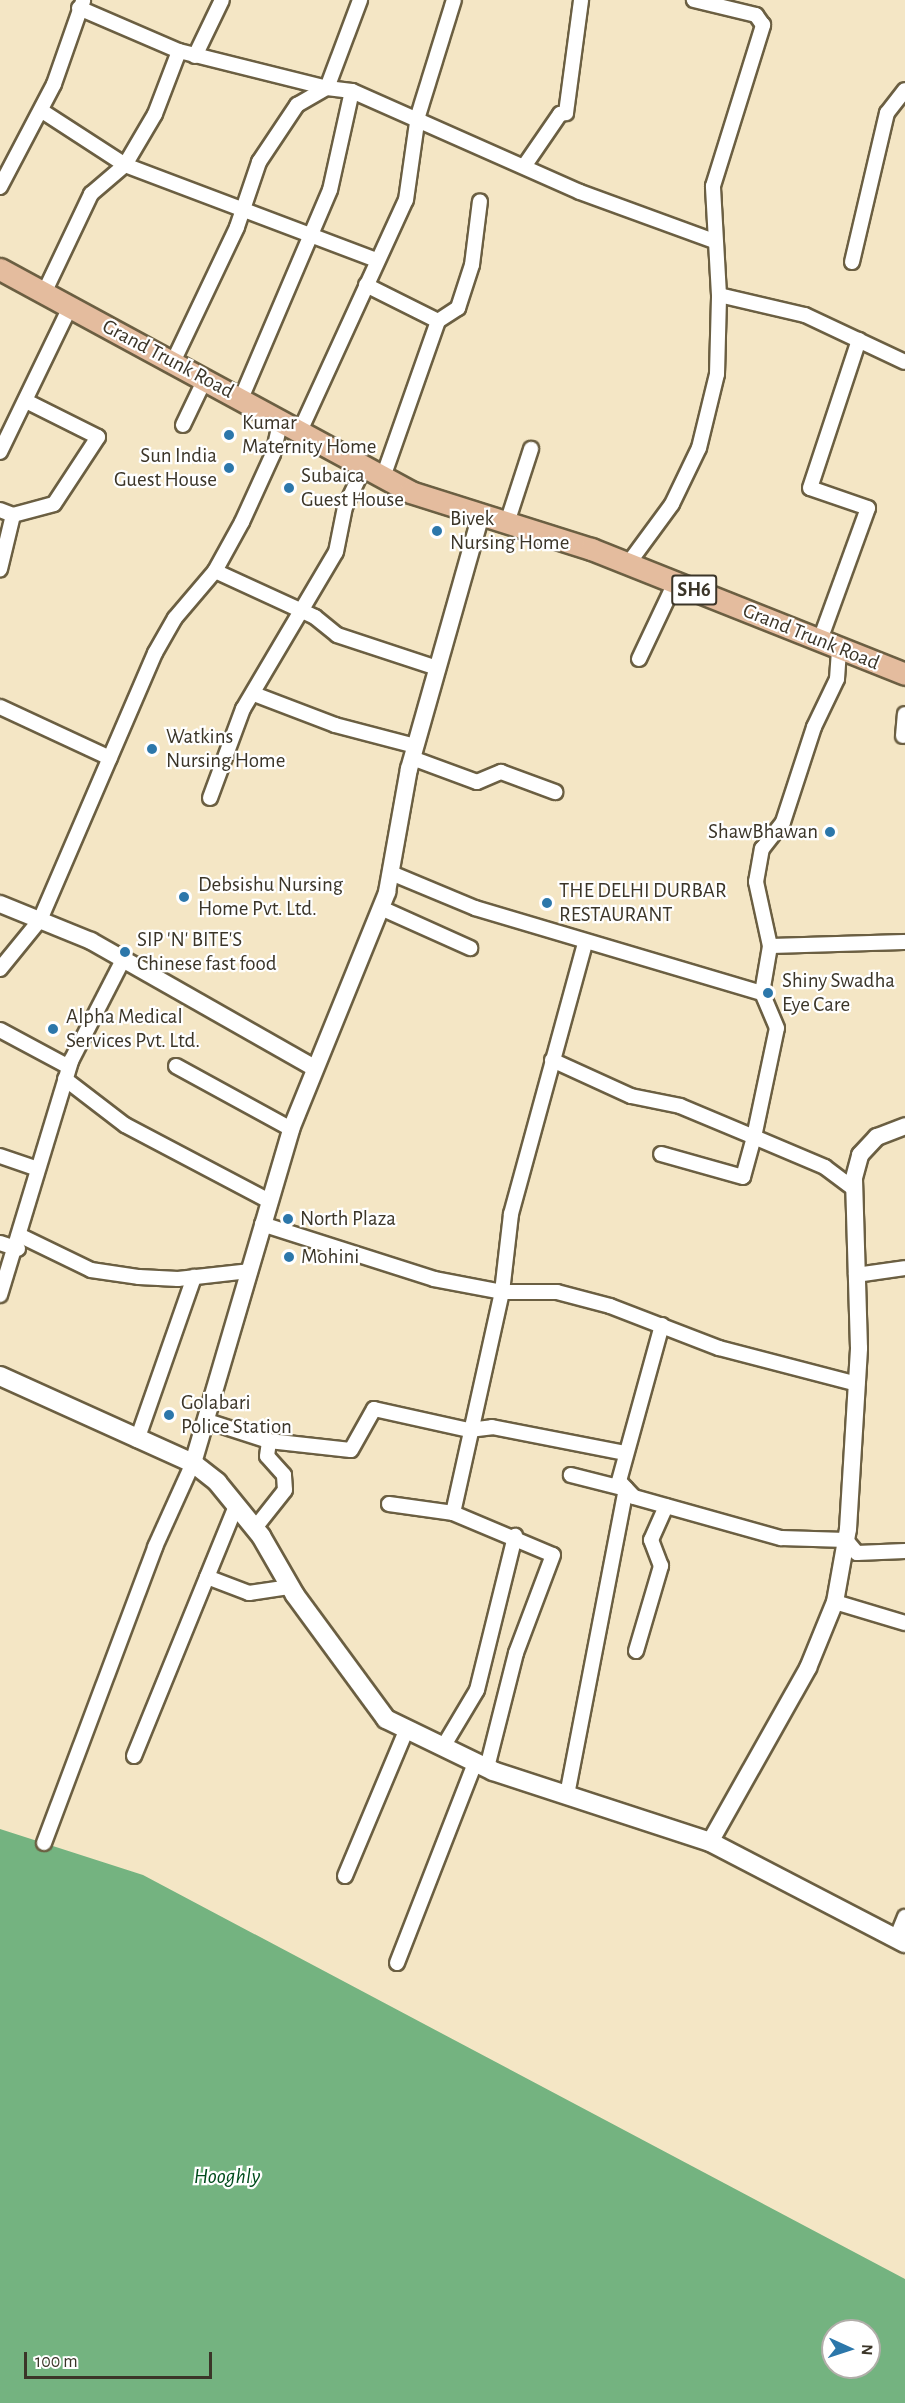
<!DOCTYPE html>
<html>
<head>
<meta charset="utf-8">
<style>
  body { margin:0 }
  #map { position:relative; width:905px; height:2403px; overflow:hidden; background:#f4e6c5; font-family:"Alegreya Sans",sans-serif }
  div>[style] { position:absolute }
  .water>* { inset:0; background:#74b380 }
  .roads { filter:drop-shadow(2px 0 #6b5f42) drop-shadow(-2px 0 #6b5f42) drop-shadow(0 2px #6b5f42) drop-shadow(0 -2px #6b5f42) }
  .minor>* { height:14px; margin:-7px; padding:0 7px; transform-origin:7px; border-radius:7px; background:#fff }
  .tertiary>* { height:16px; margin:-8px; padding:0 8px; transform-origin:8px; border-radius:8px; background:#fff }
  .secondary>* { height:18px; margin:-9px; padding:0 9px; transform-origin:9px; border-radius:9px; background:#fff }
  .primary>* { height:21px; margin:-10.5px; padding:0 10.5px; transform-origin:10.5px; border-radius:10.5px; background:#e4bc9e }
  .dots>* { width:16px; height:16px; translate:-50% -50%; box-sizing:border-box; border:3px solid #fff; border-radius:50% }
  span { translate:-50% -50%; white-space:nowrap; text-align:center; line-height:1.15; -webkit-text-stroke:4.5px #fff; paint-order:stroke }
  .shield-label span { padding:2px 4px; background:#fff; border:2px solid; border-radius:4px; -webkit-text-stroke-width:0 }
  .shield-label { font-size:20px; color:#3b3528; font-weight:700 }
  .street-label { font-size:21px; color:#3b3528 }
  .poi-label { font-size:21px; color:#3b3528 }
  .left { translate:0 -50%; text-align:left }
  .right { translate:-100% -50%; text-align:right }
  .water-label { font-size:22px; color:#004c1c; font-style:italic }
  .north { position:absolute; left:821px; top:2319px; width:60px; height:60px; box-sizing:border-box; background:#fff; border:2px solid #b1aea9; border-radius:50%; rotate:93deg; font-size:16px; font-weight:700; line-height:24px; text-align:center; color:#3b3528 }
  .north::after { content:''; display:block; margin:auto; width:21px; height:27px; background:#2c77aa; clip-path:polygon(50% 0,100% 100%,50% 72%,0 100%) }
  .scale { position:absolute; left:24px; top:2352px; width:188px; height:27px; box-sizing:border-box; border:3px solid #3b3528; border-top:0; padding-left:8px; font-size:18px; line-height:21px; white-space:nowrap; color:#3b3528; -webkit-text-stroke:4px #fff; paint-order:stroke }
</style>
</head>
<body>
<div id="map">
  <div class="water">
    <div style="clip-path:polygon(evenodd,0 1829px,143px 1875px,905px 2279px,905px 2403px,0 2403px,0 1829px,833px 2331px,869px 2331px,869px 2367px,833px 2367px,833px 2331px)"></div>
  </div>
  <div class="roads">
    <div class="minor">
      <div style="left:79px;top:8px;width:109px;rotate:23.3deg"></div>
      <div style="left:179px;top:51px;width:153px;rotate:14deg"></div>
      <div style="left:327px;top:88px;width:94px;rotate:-69.4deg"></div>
      <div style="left:195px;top:56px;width:62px;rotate:-64.3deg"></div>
      <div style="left:352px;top:91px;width:249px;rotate:23.9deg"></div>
      <div style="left:580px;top:192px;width:143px;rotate:20.1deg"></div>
      <div style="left:42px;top:111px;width:99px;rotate:33deg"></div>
      <div style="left:125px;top:165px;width:268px;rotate:20.7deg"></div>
      <div style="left:525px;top:165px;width:62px;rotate:-55.5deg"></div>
      <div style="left:560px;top:114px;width:6px;rotate:-9deg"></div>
      <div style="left:566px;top:113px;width:114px;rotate:-82.4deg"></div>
      <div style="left:0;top:187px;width:116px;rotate:-62.3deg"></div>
      <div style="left:54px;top:84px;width:88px;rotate:-70.7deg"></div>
      <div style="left:852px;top:262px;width:153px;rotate:-76.8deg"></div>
      <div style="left:887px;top:113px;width:29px;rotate:-52deg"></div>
      <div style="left:366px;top:285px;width:80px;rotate:26.6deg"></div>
      <div style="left:438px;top:321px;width:165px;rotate:109.4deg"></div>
      <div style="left:44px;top:293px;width:110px;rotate:-64.6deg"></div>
      <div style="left:91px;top:194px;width:45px;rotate:-40.5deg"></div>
      <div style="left:125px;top:165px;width:59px;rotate:-59.5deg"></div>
      <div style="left:155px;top:114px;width:67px;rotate:-69.1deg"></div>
      <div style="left:719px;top:295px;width:88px;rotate:13.1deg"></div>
      <div style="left:805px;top:315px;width:110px;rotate:25.2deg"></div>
      <div style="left:438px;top:321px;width:24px;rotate:-33deg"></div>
      <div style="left:458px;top:308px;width:45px;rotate:-72deg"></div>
      <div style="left:472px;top:265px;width:64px;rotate:-82.9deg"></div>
      <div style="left:173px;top:362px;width:149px;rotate:-64.6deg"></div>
      <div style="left:237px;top:227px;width:69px;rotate:-71.3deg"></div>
      <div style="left:259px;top:162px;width:69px;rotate:-56.3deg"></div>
      <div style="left:297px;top:105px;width:34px;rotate:-30deg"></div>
      <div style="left:327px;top:88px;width:25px;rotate:7deg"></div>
      <div style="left:352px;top:91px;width:101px;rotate:102.5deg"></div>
      <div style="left:330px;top:190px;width:227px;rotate:113.1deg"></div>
      <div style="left:183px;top:425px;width:51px;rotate:-64.4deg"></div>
      <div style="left:300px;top:431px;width:254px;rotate:-65.4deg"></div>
      <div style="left:406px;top:200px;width:85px;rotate:-81.9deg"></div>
      <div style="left:418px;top:116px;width:121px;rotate:-72.8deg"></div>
      <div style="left:0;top:452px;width:161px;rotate:-64.2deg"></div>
      <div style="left:0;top:510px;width:14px;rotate:21deg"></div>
      <div style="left:13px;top:515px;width:56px;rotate:103.5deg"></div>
      <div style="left:13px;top:515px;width:42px;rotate:-15deg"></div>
      <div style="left:54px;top:504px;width:80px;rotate:-56.7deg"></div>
      <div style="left:98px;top:437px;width:80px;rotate:-153.4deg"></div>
      <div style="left:507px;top:523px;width:78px;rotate:-72deg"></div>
      <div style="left:628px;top:564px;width:74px;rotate:-53.7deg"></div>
      <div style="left:672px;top:504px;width:62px;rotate:-64.3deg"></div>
      <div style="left:699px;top:448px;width:76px;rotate:-76.3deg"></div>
      <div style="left:717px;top:374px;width:79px;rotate:-88.5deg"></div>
      <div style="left:719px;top:295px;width:109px;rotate:-93.2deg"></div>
      <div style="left:713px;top:186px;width:169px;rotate:-72.7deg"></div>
      <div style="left:763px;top:25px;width:12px;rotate:-125deg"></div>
      <div style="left:756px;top:15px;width:64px;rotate:-166.4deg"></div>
      <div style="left:215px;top:571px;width:110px;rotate:24.7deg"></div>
      <div style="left:315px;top:617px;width:28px;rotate:39deg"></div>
      <div style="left:337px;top:635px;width:105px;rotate:18.3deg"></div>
      <div style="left:820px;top:640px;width:140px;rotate:-70deg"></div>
      <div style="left:868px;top:508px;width:61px;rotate:-161deg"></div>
      <div style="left:810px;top:488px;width:156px;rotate:-71.7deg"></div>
      <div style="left:639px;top:659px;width:84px;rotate:-64.7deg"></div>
      <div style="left:254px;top:694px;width:87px;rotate:20.9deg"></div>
      <div style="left:335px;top:725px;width:83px;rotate:14.7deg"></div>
      <div style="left:0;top:707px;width:121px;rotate:24.9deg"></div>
      <div style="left:903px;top:736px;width:22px;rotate:-85deg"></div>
      <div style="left:412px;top:758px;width:69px;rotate:20.3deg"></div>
      <div style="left:477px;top:782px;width:26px;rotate:-23deg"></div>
      <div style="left:501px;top:772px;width:58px;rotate:20.3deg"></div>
      <div style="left:210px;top:798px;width:95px;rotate:-69.7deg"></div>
      <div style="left:243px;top:709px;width:182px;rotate:-59.4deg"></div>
      <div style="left:336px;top:552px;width:46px;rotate:-78.7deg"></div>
      <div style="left:345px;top:507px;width:44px;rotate:-64.6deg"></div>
      <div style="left:391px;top:873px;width:91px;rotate:22.6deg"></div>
      <div style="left:475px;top:908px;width:299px;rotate:16.5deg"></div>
      <div style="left:381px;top:908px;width:98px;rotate:24.2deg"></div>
      <div style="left:770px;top:946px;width:66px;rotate:-102.3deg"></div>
      <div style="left:756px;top:882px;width:34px;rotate:-80deg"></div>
      <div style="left:762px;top:849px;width:34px;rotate:-52deg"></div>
      <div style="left:783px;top:822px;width:100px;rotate:-71.9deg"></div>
      <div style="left:814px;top:727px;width:53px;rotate:-64.4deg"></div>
      <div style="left:837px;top:679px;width:31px;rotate:-86deg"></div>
      <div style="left:0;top:969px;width:63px;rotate:-50.8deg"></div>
      <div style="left:40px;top:920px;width:291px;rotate:-66.7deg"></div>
      <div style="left:155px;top:653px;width:40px;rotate:-60.3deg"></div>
      <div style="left:175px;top:618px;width:62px;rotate:-49.6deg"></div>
      <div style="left:215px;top:571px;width:56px;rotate:-61.1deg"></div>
      <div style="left:242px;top:522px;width:75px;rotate:-65.5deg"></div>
      <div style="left:273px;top:454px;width:35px;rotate:-77deg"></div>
      <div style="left:0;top:1030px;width:78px;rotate:28.2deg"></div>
      <div style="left:552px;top:1060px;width:87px;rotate:24.5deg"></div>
      <div style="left:631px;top:1096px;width:50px;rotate:11.5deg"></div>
      <div style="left:680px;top:1106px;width:80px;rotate:22.7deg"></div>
      <div style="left:754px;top:1137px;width:41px;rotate:105.4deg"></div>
      <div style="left:743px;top:1177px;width:85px;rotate:-164.3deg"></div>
      <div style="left:176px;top:1066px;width:131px;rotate:28.7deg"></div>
      <div style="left:65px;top:1079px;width:76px;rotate:37.5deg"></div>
      <div style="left:125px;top:1125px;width:163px;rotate:27.8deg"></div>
      <div style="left:0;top:1156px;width:39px;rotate:19deg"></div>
      <div style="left:854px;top:1189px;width:36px;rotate:-143deg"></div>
      <div style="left:825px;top:1167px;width:77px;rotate:-157.1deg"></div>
      <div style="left:754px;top:1137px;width:111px;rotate:-78.1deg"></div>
      <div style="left:777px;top:1028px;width:38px;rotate:-113deg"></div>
      <div style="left:762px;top:993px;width:48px;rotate:-80.3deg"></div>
      <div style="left:770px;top:946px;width:135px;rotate:-1.7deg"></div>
      <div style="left:262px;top:1224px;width:181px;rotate:17.7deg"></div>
      <div style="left:434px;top:1279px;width:69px;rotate:10.8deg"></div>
      <div style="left:502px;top:1292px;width:55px"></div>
      <div style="left:557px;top:1292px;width:55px;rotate:14.8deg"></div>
      <div style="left:610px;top:1306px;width:117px;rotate:21.1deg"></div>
      <div style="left:719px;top:1348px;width:143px;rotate:14.6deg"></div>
      <div style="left:21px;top:1236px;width:78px;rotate:25.9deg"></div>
      <div style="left:91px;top:1270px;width:49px;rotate:8.3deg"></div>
      <div style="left:139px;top:1277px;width:39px;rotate:3deg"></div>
      <div style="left:178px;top:1279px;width:71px;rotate:-6.4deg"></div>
      <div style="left:0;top:1243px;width:19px;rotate:18deg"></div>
      <div style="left:856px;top:1275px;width:49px;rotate:-8.1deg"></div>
      <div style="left:0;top:1295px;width:245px;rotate:-73.1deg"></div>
      <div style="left:71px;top:1061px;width:114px;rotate:-62.8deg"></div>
      <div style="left:662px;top:1325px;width:162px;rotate:105.4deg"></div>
      <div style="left:619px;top:1481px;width:22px;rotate:47deg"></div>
      <div style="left:634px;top:1497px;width:153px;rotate:15.6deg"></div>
      <div style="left:781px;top:1538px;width:65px;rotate:1.8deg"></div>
      <div style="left:846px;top:1540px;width:17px;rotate:50deg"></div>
      <div style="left:857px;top:1553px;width:48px;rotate:-2.4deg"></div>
      <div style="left:207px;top:1421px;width:65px;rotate:17.9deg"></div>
      <div style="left:269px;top:1441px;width:82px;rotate:6.3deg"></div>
      <div style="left:351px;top:1450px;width:47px;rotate:-60.7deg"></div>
      <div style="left:374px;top:1409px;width:97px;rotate:12.5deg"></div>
      <div style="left:469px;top:1430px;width:23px;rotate:-7deg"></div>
      <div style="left:492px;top:1427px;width:135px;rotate:11.1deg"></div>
      <div style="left:137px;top:1440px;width:173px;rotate:-70.7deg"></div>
      <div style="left:389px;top:1504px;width:65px;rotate:8deg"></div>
      <div style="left:453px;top:1513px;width:108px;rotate:22.8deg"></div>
      <div style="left:553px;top:1555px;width:105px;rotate:110.7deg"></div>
      <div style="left:516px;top:1653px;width:119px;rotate:104.2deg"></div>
      <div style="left:453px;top:1513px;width:226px;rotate:-77.5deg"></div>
      <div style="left:502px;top:1292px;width:79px;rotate:-83.4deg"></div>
      <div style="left:511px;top:1214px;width:281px;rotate:-74.7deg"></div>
      <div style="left:255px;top:1528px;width:48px;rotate:-51.7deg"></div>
      <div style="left:285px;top:1490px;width:15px;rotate:-94deg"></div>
      <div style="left:284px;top:1475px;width:25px;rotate:-132deg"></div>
      <div style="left:267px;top:1456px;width:15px;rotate:-82deg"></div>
      <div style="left:207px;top:1577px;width:45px;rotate:20.9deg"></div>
      <div style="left:249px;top:1593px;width:40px;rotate:-8.5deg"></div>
      <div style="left:835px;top:1602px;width:73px;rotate:16.7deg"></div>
      <div style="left:636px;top:1651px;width:89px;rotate:-73.6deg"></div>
      <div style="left:661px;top:1566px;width:28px;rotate:-111deg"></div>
      <div style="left:651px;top:1540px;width:37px;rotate:-66deg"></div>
      <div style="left:443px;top:1747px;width:66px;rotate:-59.2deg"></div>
      <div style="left:477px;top:1690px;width:159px;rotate:-76.1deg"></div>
      <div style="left:134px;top:1756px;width:270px;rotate:-67.8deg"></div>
      <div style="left:567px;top:1795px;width:312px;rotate:-79.1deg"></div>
      <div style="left:626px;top:1489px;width:57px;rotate:-165.7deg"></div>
      <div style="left:44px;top:1843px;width:316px;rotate:-69.4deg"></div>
      <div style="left:155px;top:1547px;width:92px;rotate:-65.7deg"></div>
      <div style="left:345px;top:1876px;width:157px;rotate:-67.2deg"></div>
      <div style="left:896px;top:1939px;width:24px;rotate:-68deg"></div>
      <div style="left:397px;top:1963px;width:215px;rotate:-68.7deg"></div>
    </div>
    <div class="tertiary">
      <div style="left:0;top:904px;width:98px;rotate:22.1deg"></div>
      <div style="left:91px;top:941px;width:255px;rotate:29.6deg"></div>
      <div style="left:193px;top:1463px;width:348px;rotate:-73.6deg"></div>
      <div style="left:291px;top:1129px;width:256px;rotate:-67.9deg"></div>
      <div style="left:387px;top:892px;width:125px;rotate:-79.9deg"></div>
      <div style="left:409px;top:769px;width:264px;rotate:-74.2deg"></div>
      <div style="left:710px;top:1842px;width:200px;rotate:-60.6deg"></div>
      <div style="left:808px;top:1668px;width:71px;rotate:-67.8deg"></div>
      <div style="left:835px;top:1602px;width:74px;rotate:-79.9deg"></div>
      <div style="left:848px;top:1529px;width:181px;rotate:-86.5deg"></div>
      <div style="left:859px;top:1348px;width:170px;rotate:-91.7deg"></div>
      <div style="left:854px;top:1178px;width:24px;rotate:-75deg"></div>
      <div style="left:860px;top:1155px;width:25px;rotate:-47deg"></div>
      <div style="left:877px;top:1137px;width:30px;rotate:-21deg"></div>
    </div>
    <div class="secondary">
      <div style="left:0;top:1376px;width:212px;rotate:24.3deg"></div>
      <div style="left:193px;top:1463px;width:31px;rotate:38deg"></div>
      <div style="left:217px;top:1482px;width:70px;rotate:50.8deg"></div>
      <div style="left:261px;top:1536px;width:68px;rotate:60deg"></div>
      <div style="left:295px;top:1595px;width:154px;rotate:53.7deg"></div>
      <div style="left:386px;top:1719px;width:119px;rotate:25.9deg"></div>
      <div style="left:493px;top:1771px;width:228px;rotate:18.1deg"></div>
      <div style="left:710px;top:1842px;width:220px;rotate:27.4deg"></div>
    </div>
    <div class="primary">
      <div style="left:0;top:269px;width:467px;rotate:28.5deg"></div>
      <div style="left:410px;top:492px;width:190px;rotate:17.5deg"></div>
      <div style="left:591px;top:549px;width:338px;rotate:21.7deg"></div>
    </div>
  </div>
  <div class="dots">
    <div style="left:229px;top:435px;background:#2c77aa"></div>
    <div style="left:229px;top:468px;background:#2c77aa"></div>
    <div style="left:289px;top:488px;background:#2c77aa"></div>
    <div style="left:437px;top:531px;background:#2c77aa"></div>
    <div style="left:152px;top:749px;background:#2c77aa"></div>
    <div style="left:830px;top:832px;background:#2c77aa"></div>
    <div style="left:184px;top:897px;background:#2c77aa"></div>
    <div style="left:547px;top:903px;background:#2c77aa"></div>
    <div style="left:125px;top:952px;background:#2c77aa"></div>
    <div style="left:768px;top:993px;background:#2c77aa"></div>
    <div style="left:53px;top:1029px;background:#2c77aa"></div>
    <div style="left:288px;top:1219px;background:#2c77aa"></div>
    <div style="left:289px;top:1257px;background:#2c77aa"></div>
    <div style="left:169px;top:1415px;background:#2c77aa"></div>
  </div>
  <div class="shield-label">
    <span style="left:694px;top:590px">SH6</span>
  </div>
  <div class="street-label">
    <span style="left:168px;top:359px;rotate:28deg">Grand Trunk Road</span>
    <span style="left:811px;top:637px;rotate:22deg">Grand Trunk Road</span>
  </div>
  <div class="poi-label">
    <span class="left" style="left:242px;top:435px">Kumar<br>Maternity Home</span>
    <span class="right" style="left:217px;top:468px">Sun India<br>Guest House</span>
    <span class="left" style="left:301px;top:488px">Subaica<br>Guest House</span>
    <span class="left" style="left:450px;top:531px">Bivek<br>Nursing Home</span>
    <span class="left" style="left:166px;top:749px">Watkins<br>Nursing Home</span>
    <span class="right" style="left:818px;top:832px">ShawBhawan</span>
    <span class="left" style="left:198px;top:897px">Debsishu Nursing<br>Home Pvt. Ltd.</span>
    <span class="left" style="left:559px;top:903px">THE DELHI DURBAR<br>RESTAURANT</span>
    <span class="left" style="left:137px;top:952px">SIP 'N' BITE'S<br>Chinese fast food</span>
    <span class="left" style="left:782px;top:993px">Shiny Swadha<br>Eye Care</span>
    <span class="left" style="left:66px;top:1029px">Alpha Medical<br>Services Pvt. Ltd.</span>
    <span class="left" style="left:300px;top:1219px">North Plaza</span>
    <span class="left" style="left:301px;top:1257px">Mohini</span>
    <span class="left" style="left:181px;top:1415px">Golabari<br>Police Station</span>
  </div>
  <div class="water-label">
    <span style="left:227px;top:2177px">Hooghly</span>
  </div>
  <div class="north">N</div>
  <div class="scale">100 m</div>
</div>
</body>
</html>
